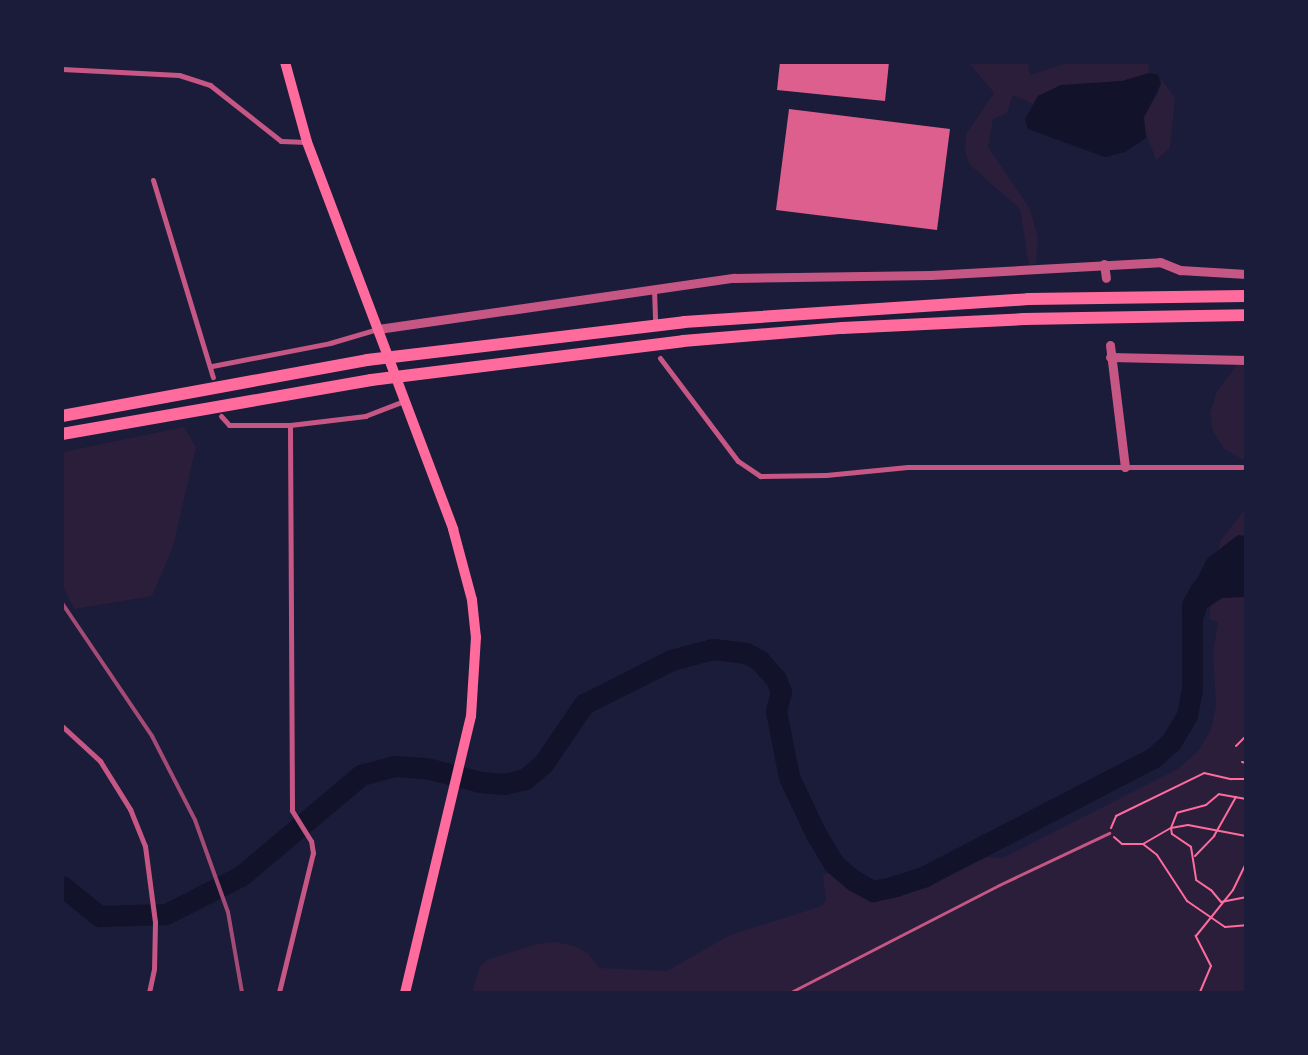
<!DOCTYPE html>
<html>
<head>
<meta charset="utf-8">
<style>
  body { margin:0 }
  #map { position:relative; width:1308px; height:1055px; overflow:hidden; background:#1b1b3a; font-family:Commissioner,sans-serif }
  div>[style] { position:absolute }
  .green>* { inset:0; background:#2a1e3b }
  .water>* { inset:0; background:#12122b }
  .river>* { height:21px; margin:-10.5px; padding:0 10.5px; transform-origin:10.5px; border-radius:10.5px; background:#12122b }
  .building>* { inset:0; background:#dd5f8e }
  .path>* { height:2px; margin:-1px; padding:0 1px; transform-origin:1px; border-radius:1px; background:#ff6b9d }
  .service>* { height:3px; margin:-1.5px; padding:0 1.5px; transform-origin:1.5px; border-radius:1.5px; background:#c65784 }
  .minor>* { height:5px; margin:-2.5px; padding:0 2.5px; transform-origin:2.5px; border-radius:2.5px; background:#c65784 }
  .tertiary>* { height:9px; margin:-4.5px; padding:0 4.5px; transform-origin:4.5px; border-radius:4.5px; background:#c65784 }
  .secondary>* { height:10px; margin:-5px; padding:0 5px; transform-origin:5px; border-radius:5px; background:#ff6b9d }
  .motorway>* { height:12px; margin:-6px; padding:0 6px; transform-origin:6px; border-radius:6px; background:#ff6b9d }
  .rail>* { height:4px; margin:-2px; padding:0 2px; transform-origin:2px; border-radius:2px; background:#a44b75 }
  span { translate:-50% -50%; white-space:nowrap; text-align:center; line-height:1.15; -webkit-text-stroke:4px #1b1b3a; paint-order:stroke }
  .frame { position:absolute; inset:0; border:64px solid #1b1b3a; pointer-events:none }
</style>
</head>
<body>
<div id="map">
  <div class="green">
    <div style="clip-path:polygon(1148px 62px,1149px 73px,1122px 81px,1061px 86px,1038px 96px,1033px 104px,1013px 95px,1007px 113px,993px 119px,988px 147px,1030px 209px,1038px 238px,1036px 264px,1029px 265px,1020px 209px,970px 165px,965px 152px,966px 134px,994px 93px,969px 63px,1028px 63px,1030px 75px,1067px 63px)"></div>
    <div style="clip-path:polygon(1161px 79px,1175px 98px,1170px 148px,1156px 160px,1143px 125px,1144px 117px,1158px 93px)"></div>
    <div style="clip-path:polygon(1237px 365px,1245px 365px,1245px 461px,1224px 449px,1213px 431px,1210px 413px,1217px 391px)"></div>
    <div style="clip-path:polygon(184px 427px,196px 447px,173px 547px,152px 596px,74px 609px,63px 586px,63px 452px)"></div>
    <div style="clip-path:polygon(1245px 510px,1245px 992px,472px 992px,480px 966px,489px 959px,537px 944px,554px 942px,575px 946px,589px 954px,599px 968px,667px 971px,730px 935px,822px 906px,826px 900px,823px 876px,829px 871px,858px 894px,900px 897px,979px 858px,981px 861px,984px 857px,1002px 858px,1178px 769px,1199px 750px,1211px 729px,1216px 706px,1213px 654px,1218px 622px,1209px 619px,1220px 541px)"></div>
  </div>
  <div class="water">
    <div style="clip-path:polygon(1149px 73px,1158px 75px,1161px 84px,1144px 117px,1146px 138px,1125px 152px,1105px 157px,1028px 129px,1025px 119px,1038px 96px,1061px 85px,1122px 81px)"></div>
    <div style="clip-path:polygon(1238px 535px,1245px 536px,1245px 597px,1222px 598px,1207px 608px,1196px 642px,1188px 605px,1196px 581px,1207px 559px)"></div>
  </div>
  <div class="river">
    <div style="left:62px;top:886px;width:48px;rotate:39deg"></div>
    <div style="left:99px;top:916px;width:67px;rotate:-1.7deg"></div>
    <div style="left:166px;top:914px;width:84px;rotate:-26.9deg"></div>
    <div style="left:241px;top:876px;width:157px;rotate:-40.1deg"></div>
    <div style="left:361px;top:775px;width:35px;rotate:-15deg"></div>
    <div style="left:395px;top:766px;width:31px;rotate:4deg"></div>
    <div style="left:426px;top:768px;width:57px;rotate:14.3deg"></div>
    <div style="left:481px;top:782px;width:23px;rotate:5deg"></div>
    <div style="left:504px;top:784px;width:22px;rotate:-13deg"></div>
    <div style="left:525px;top:779px;width:23px;rotate:-40deg"></div>
    <div style="left:543px;top:764px;width:73px;rotate:-55.7deg"></div>
    <div style="left:584px;top:704px;width:97px;rotate:-26.8deg"></div>
    <div style="left:671px;top:660px;width:43px;rotate:-14.7deg"></div>
    <div style="left:713px;top:649px;width:33px;rotate:7deg"></div>
    <div style="left:746px;top:653px;width:15px;rotate:28deg"></div>
    <div style="left:759px;top:660px;width:25px;rotate:48deg"></div>
    <div style="left:776px;top:679px;width:14px;rotate:69deg"></div>
    <div style="left:781px;top:692px;width:20px;rotate:105deg"></div>
    <div style="left:776px;top:711px;width:67px;rotate:78.9deg"></div>
    <div style="left:789px;top:777px;width:63px;rotate:64.7deg"></div>
    <div style="left:816px;top:834px;width:35px;rotate:59deg"></div>
    <div style="left:834px;top:864px;width:25px;rotate:40deg"></div>
    <div style="left:853px;top:880px;width:23px;rotate:29deg"></div>
    <div style="left:873px;top:891px;width:19px;rotate:-12deg"></div>
    <div style="left:892px;top:887px;width:35px;rotate:-18deg"></div>
    <div style="left:925px;top:876px;width:257px;rotate:-27.4deg"></div>
    <div style="left:1153px;top:758px;width:24px;rotate:-42deg"></div>
    <div style="left:1171px;top:742px;width:31px;rotate:-59deg"></div>
    <div style="left:1187px;top:715px;width:25px;rotate:-79deg"></div>
    <div style="left:1192px;top:690px;width:85px;rotate:-90deg"></div>
    <div style="left:1192px;top:605px;width:18px;rotate:-61deg"></div>
    <div style="left:1201px;top:589px;width:21px;rotate:-35deg"></div>
    <div style="left:1218px;top:577px;width:29px;rotate:-18deg"></div>
  </div>
  <div class="building">
    <div style="clip-path:polygon(780px 62px,889px 62px,885px 101px,777px 90px)"></div>
    <div style="clip-path:polygon(789px 109px,950px 129px,937px 230px,776px 210px)"></div>
  </div>
  <div class="path">
    <div style="left:1246px;top:669px;width:4px;rotate:90deg"></div>
    <div style="left:1236px;top:746px;width:14px;rotate:-45deg"></div>
    <div style="left:1242px;top:762px;width:4px;rotate:14deg"></div>
    <div style="left:1246px;top:799px;width:27px;rotate:-170deg"></div>
    <div style="left:1219px;top:794px;width:17px;rotate:140deg"></div>
    <div style="left:1206px;top:805px;width:30px;rotate:165deg"></div>
    <div style="left:1177px;top:813px;width:16px;rotate:112deg"></div>
    <div style="left:1171px;top:828px;width:6px;rotate:81deg"></div>
    <div style="left:1172px;top:834px;width:23px;rotate:34deg"></div>
    <div style="left:1191px;top:847px;width:33px;rotate:81deg"></div>
    <div style="left:1196px;top:880px;width:18px;rotate:34deg"></div>
    <div style="left:1211px;top:890px;width:16px;rotate:50deg"></div>
    <div style="left:1221px;top:902px;width:25px;rotate:-11deg"></div>
    <div style="left:1111px;top:828px;width:13px;rotate:-67deg"></div>
    <div style="left:1116px;top:816px;width:98px;rotate:-26deg"></div>
    <div style="left:1204px;top:773px;width:28px;rotate:13deg"></div>
    <div style="left:1231px;top:779px;width:15px"></div>
    <div style="left:1114px;top:837px;width:11px;rotate:41deg"></div>
    <div style="left:1122px;top:844px;width:21px"></div>
    <div style="left:1143px;top:844px;width:32px;rotate:-30deg"></div>
    <div style="left:1171px;top:828px;width:17px;rotate:-10deg"></div>
    <div style="left:1188px;top:825px;width:59px;rotate:10.7deg"></div>
    <div style="left:1143px;top:844px;width:18px;rotate:38deg"></div>
    <div style="left:1157px;top:855px;width:55px;rotate:56.9deg"></div>
    <div style="left:1187px;top:901px;width:46px;rotate:34.4deg"></div>
    <div style="left:1225px;top:927px;width:21px;rotate:-5deg"></div>
    <div style="left:1195px;top:856px;width:28px;rotate:-46deg"></div>
    <div style="left:1214px;top:836px;width:45px;rotate:-60.6deg"></div>
    <div style="left:1200px;top:992px;width:28px;rotate:-67deg"></div>
    <div style="left:1211px;top:966px;width:34px;rotate:-117deg"></div>
    <div style="left:1196px;top:936px;width:59px;rotate:-51.2deg"></div>
    <div style="left:1233px;top:890px;width:30px;rotate:-64deg"></div>
  </div>
  <div class="service">
    <div style="left:791px;top:992px;width:234px;rotate:-27.2deg"></div>
    <div style="left:999px;top:885px;width:122px;rotate:-25.3deg"></div>
  </div>
  <div class="minor">
    <div style="left:62px;top:69px;width:117px;rotate:2.9deg"></div>
    <div style="left:179px;top:75px;width:33px;rotate:18deg"></div>
    <div style="left:210px;top:85px;width:90px;rotate:38.3deg"></div>
    <div style="left:281px;top:141px;width:26px;rotate:2deg"></div>
    <div style="left:153px;top:180px;width:206px;rotate:73.1deg"></div>
    <div style="left:654px;top:289px;width:31px;rotate:88deg"></div>
    <div style="left:660px;top:358px;width:129px;rotate:52.9deg"></div>
    <div style="left:738px;top:461px;width:27px;rotate:34deg"></div>
    <div style="left:760px;top:476px;width:66px;rotate:-0.9deg"></div>
    <div style="left:826px;top:475px;width:82px;rotate:-5.6deg"></div>
    <div style="left:908px;top:467px;width:334px"></div>
    <div style="left:212px;top:366px;width:120px;rotate:-11deg"></div>
    <div style="left:330px;top:343px;width:50px;rotate:-16.3deg"></div>
    <div style="left:221px;top:416px;width:12px;rotate:48deg"></div>
    <div style="left:229px;top:425px;width:61px"></div>
    <div style="left:290px;top:425px;width:76px;rotate:-6.8deg"></div>
    <div style="left:365px;top:416px;width:42px;rotate:-21deg"></div>
    <div style="left:62px;top:726px;width:52px;rotate:42.6deg"></div>
    <div style="left:100px;top:761px;width:57px;rotate:58deg"></div>
    <div style="left:130px;top:809px;width:40px;rotate:68deg"></div>
    <div style="left:145px;top:846px;width:77px;rotate:82.5deg"></div>
    <div style="left:155px;top:922px;width:47px;rotate:91.2deg"></div>
    <div style="left:154px;top:969px;width:24px;rotate:102deg"></div>
    <div style="left:279px;top:992px;width:143px;rotate:-76.3deg"></div>
    <div style="left:313px;top:853px;width:12px;rotate:-99deg"></div>
    <div style="left:311px;top:841px;width:36px;rotate:-122deg"></div>
    <div style="left:292px;top:810px;width:385px;rotate:-90.3deg"></div>
  </div>
  <div class="tertiary">
    <div style="left:1104px;top:264px;width:14px;rotate:82deg"></div>
    <div style="left:378px;top:329px;width:360px;rotate:-8.2deg"></div>
    <div style="left:734px;top:278px;width:197px;rotate:-0.9deg"></div>
    <div style="left:931px;top:275px;width:229px;rotate:-3.2deg"></div>
    <div style="left:1160px;top:262px;width:22px;rotate:22deg"></div>
    <div style="left:1180px;top:270px;width:66px;rotate:3.5deg"></div>
    <div style="left:1110px;top:345px;width:123px;rotate:83deg"></div>
    <div style="left:1110px;top:357px;width:136px;rotate:1.3deg"></div>
  </div>
  <div class="secondary">
    <div style="left:285px;top:62px;width:83px;rotate:74.6deg"></div>
    <div style="left:307px;top:142px;width:414px;rotate:69.3deg"></div>
    <div style="left:453px;top:529px;width:73px;rotate:75deg"></div>
    <div style="left:472px;top:600px;width:37px;rotate:84deg"></div>
    <div style="left:476px;top:637px;width:79px;rotate:93.6deg"></div>
    <div style="left:471px;top:716px;width:284px;rotate:103.4deg"></div>
  </div>
  <div class="motorway">
    <div style="left:62px;top:416px;width:310px;rotate:-10.4deg"></div>
    <div style="left:367px;top:360px;width:319px;rotate:-6.8deg"></div>
    <div style="left:684px;top:322px;width:345px;rotate:-3.8deg"></div>
    <div style="left:1028px;top:299px;width:218px;rotate:-0.8deg"></div>
    <div style="left:62px;top:434px;width:314px;rotate:-9.9deg"></div>
    <div style="left:371px;top:380px;width:314px;rotate:-7.1deg"></div>
    <div style="left:683px;top:341px;width:160px;rotate:-4.7deg"></div>
    <div style="left:842px;top:328px;width:182px;rotate:-2.8deg"></div>
    <div style="left:1024px;top:319px;width:222px;rotate:-1deg"></div>
  </div>
  <div class="rail">
    <div style="left:62px;top:603px;width:161px;rotate:55.9deg"></div>
    <div style="left:152px;top:736px;width:94px;rotate:62.9deg"></div>
    <div style="left:195px;top:820px;width:98px;rotate:70.3deg"></div>
    <div style="left:228px;top:912px;width:81px;rotate:80.1deg"></div>
  </div>
  <div class="frame"></div>
</div>
</body>
</html>
